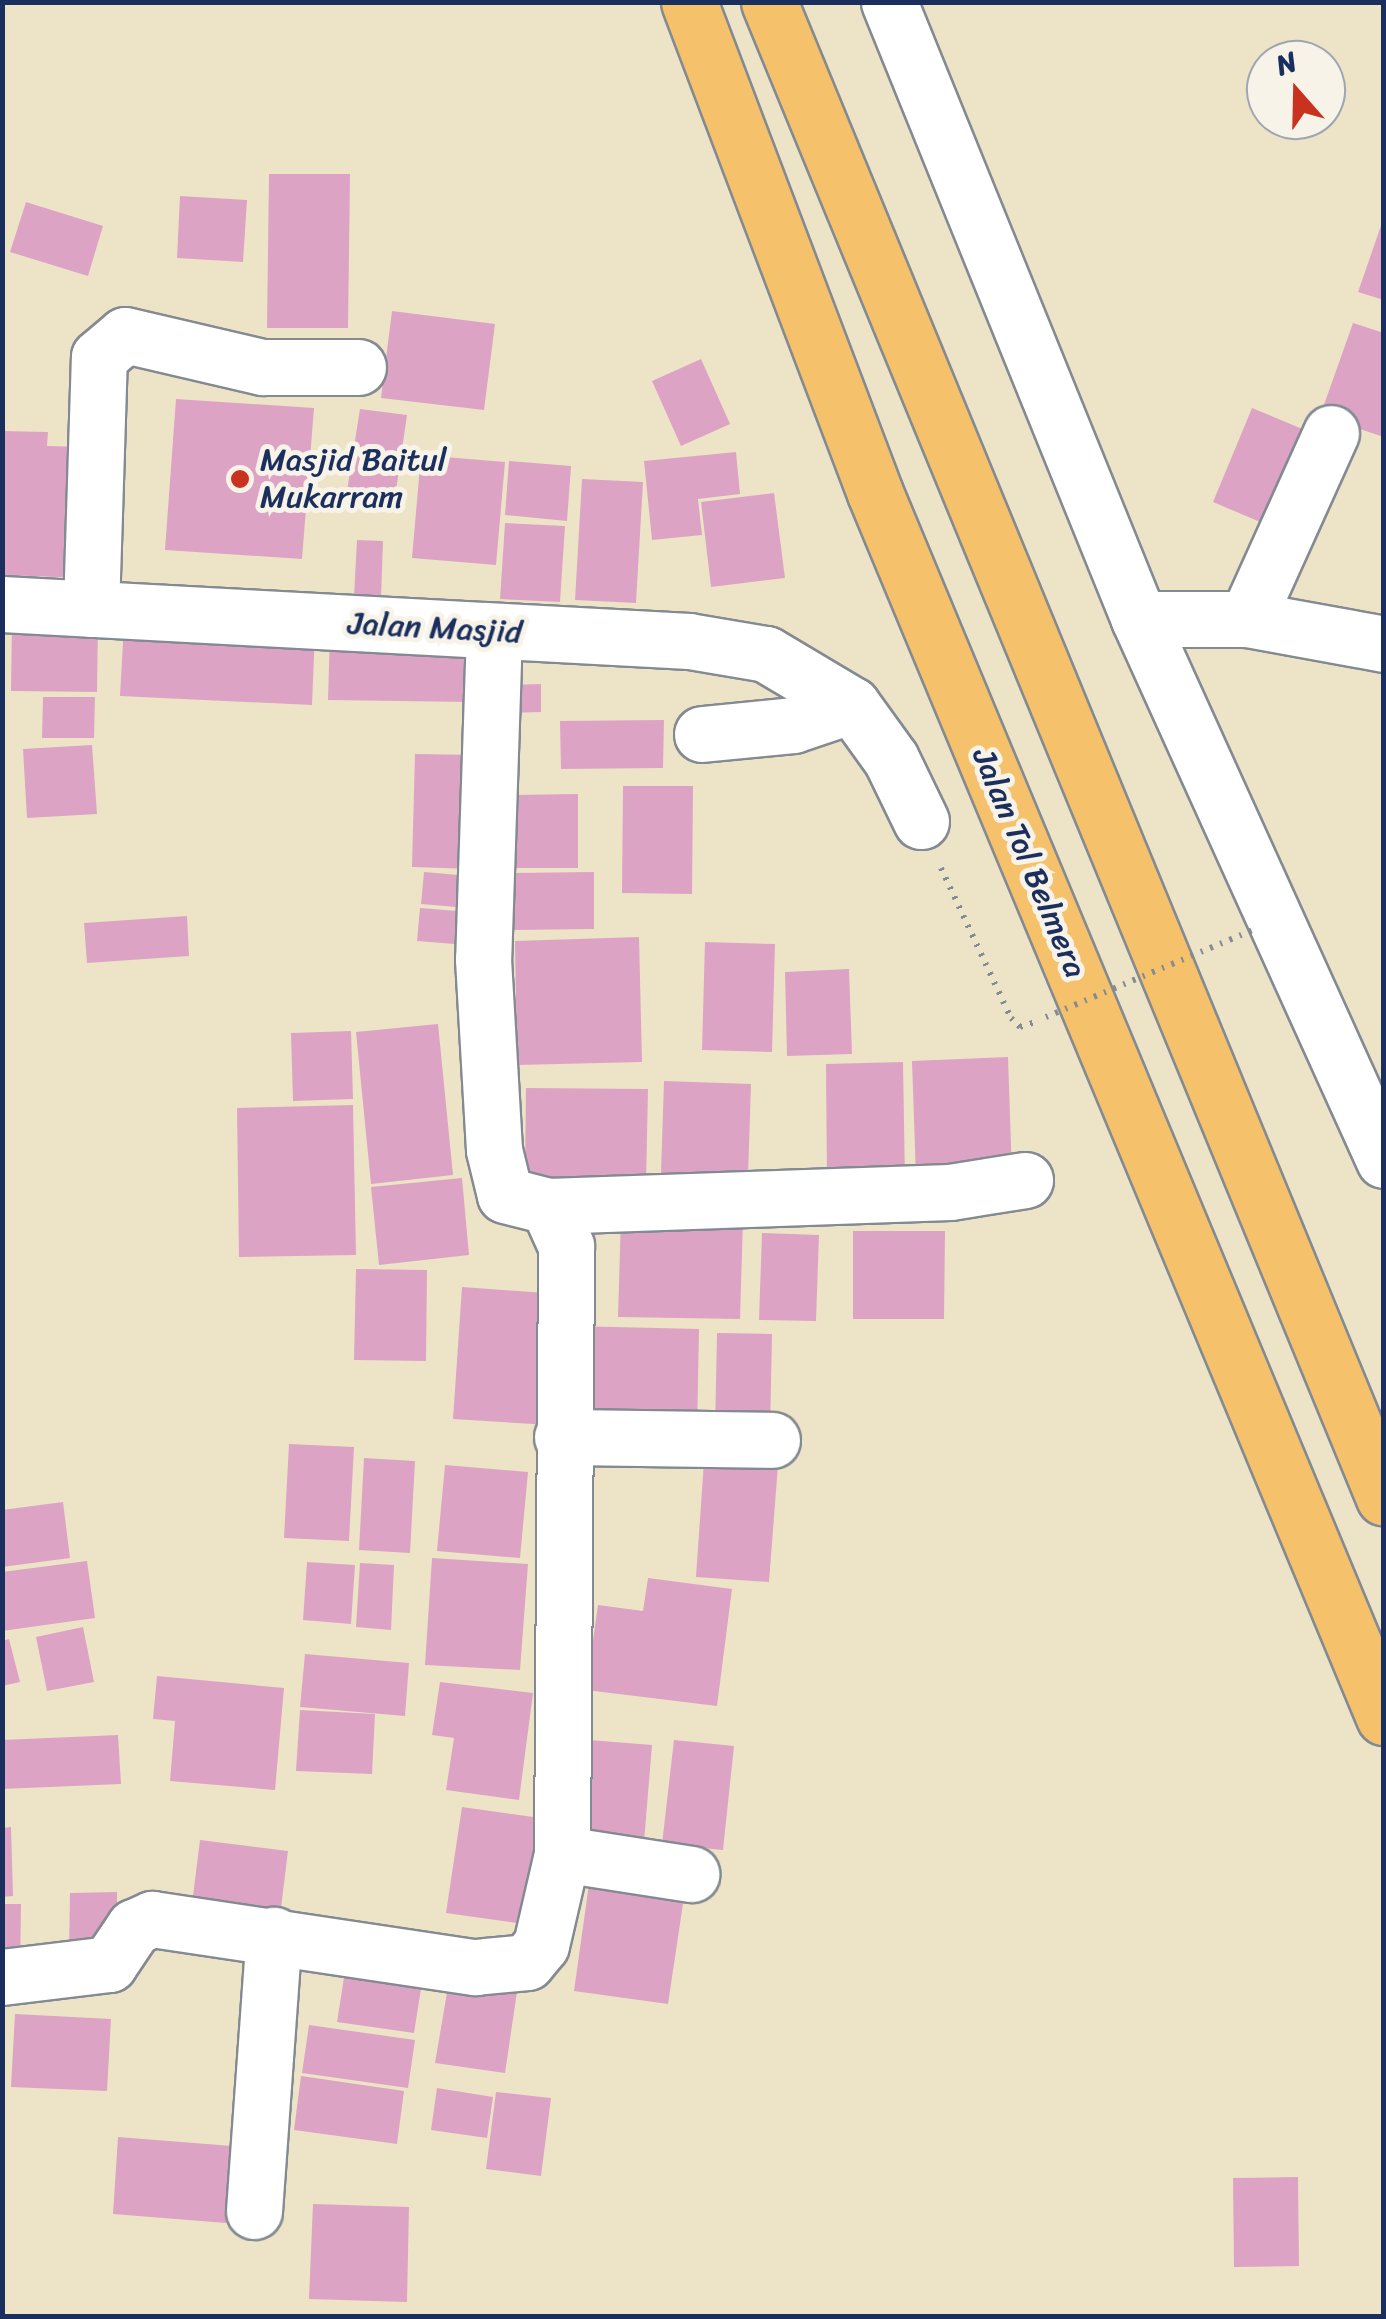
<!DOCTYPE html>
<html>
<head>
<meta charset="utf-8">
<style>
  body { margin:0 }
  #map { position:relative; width:1386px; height:2319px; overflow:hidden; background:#ede4c7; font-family:Sriracha,sans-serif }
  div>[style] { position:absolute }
  .building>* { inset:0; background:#dda3c5 }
  .path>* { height:6px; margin-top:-3px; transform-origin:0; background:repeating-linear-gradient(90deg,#848a92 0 2.5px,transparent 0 10.5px) }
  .roads { filter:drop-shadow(2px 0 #848a92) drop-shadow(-2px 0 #848a92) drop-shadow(0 2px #848a92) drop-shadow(0 -2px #848a92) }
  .minor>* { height:55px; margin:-27.5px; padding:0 27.5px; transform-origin:27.5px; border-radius:27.5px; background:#fff }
  .highway>* { height:55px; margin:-27.5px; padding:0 27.5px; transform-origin:27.5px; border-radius:27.5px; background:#f5c16b }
  .path-bridge>* { height:6px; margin-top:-3px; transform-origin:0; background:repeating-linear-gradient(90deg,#848a92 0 2.5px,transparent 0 10.5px) }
  .dots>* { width:28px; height:28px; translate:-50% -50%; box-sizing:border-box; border:5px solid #f7f3e8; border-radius:50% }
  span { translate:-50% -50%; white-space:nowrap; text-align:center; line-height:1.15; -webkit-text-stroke:10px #f7f3e8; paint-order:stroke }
  .poi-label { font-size:32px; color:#1b2f5e }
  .left { translate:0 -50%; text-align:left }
  .street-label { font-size:32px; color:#1b2f5e }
  .frame { position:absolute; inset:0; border:5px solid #1b2f5e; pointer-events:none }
  .north { position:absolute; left:1246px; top:40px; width:100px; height:100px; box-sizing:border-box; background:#f7f3e8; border:2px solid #9fa5b1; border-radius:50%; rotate:340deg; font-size:28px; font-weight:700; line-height:40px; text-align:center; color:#1b2f5e }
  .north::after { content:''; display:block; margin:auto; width:35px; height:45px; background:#c8321e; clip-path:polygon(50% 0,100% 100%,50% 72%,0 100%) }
</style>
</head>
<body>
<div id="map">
  <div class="building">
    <div style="clip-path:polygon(269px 174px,350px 174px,348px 328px,267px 328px)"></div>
    <div style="clip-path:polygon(180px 196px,247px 200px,243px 262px,177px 258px)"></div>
    <div style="clip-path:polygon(26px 202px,103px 226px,88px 276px,10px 252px)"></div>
    <div style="clip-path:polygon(1384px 217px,1384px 300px,1358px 292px)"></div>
    <div style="clip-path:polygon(392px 311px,495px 324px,484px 410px,381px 398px)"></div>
    <div style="clip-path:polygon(1353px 323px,1384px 333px,1384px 437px,1320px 416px)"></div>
    <div style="clip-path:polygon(701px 359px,730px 424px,681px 446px,652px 381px)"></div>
    <div style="clip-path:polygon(176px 399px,314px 408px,302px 559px,165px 550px)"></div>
    <div style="clip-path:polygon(1252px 408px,1317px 435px,1277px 529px,1213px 502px)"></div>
    <div style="clip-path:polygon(360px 409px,407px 415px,395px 497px,347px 491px)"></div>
    <div style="clip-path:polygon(2px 431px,48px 432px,47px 446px,87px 447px,83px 578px,2px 575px)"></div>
    <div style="clip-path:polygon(736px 452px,740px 494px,698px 499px,702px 535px,652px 540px,644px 461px)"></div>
    <div style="clip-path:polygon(421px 455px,505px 462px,496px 565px,412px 558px)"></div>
    <div style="clip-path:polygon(509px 461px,571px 466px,567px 521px,505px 515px)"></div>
    <div style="clip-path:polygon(582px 479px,643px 482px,636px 603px,575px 600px)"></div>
    <div style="clip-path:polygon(774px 493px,785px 578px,711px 587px,701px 502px)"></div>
    <div style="clip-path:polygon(505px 523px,565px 526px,560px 602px,500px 599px)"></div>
    <div style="clip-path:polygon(357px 540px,383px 541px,381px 598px,354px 597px)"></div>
    <div style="clip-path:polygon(12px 622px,98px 622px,97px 692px,11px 691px)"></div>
    <div style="clip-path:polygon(124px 624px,315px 632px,312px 705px,120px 696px)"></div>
    <div style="clip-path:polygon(330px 633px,471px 636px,469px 702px,328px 700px)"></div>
    <div style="clip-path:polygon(541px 684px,541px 712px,505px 713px,505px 685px)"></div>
    <div style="clip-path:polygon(43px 697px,95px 697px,94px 738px,42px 738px)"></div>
    <div style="clip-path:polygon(664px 720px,663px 768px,561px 769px,560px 721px)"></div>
    <div style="clip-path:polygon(92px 745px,97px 814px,27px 818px,23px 749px)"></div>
    <div style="clip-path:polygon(415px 754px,477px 755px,473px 869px,412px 867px)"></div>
    <div style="clip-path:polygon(623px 786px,693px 786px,692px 894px,622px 893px)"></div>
    <div style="clip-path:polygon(578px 794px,578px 868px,512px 868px,512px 795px)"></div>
    <div style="clip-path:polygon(424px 872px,482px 877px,480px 909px,421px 904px)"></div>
    <div style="clip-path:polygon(594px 872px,594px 929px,513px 930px,513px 873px)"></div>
    <div style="clip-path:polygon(420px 908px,470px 912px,467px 945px,417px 941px)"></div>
    <div style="clip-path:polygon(187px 916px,189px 956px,87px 963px,84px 923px)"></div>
    <div style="clip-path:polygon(639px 937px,642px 1062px,517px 1065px,515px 941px)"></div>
    <div style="clip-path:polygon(705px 942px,775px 944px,772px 1052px,702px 1050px)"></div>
    <div style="clip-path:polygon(849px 969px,852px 1054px,787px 1056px,785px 972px)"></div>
    <div style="clip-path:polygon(438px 1024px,453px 1175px,371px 1184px,356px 1032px)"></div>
    <div style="clip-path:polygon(351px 1031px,353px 1099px,293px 1101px,291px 1033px)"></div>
    <div style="clip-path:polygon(1008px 1057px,1012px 1174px,916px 1178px,912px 1061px)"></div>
    <div style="clip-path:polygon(903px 1062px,905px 1182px,827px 1183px,826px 1064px)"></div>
    <div style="clip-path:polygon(664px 1081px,751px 1084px,748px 1176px,661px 1173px)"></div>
    <div style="clip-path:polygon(526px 1088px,648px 1089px,646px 1184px,525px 1182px)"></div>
    <div style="clip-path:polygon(353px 1105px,356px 1255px,239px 1257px,237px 1108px)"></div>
    <div style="clip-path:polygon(462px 1178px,469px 1255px,379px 1265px,371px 1187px)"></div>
    <div style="clip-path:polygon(621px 1216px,743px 1220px,740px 1319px,618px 1317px)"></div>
    <div style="clip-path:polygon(853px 1231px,945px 1231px,944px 1319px,853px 1319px)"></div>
    <div style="clip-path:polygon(762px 1233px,819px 1235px,816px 1321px,759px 1320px)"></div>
    <div style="clip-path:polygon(356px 1269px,427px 1270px,426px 1361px,354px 1360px)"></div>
    <div style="clip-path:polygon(462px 1287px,559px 1294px,550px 1425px,453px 1419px)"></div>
    <div style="clip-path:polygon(572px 1326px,699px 1329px,697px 1435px,568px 1431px)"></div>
    <div style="clip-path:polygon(717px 1333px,772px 1334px,770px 1433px,715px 1432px)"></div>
    <div style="clip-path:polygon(289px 1444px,354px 1447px,349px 1541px,284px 1538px)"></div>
    <div style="clip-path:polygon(364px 1458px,415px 1461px,410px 1553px,359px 1550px)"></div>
    <div style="clip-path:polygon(704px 1461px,778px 1465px,769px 1582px,696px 1577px)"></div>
    <div style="clip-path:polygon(445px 1465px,528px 1472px,520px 1558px,437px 1551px)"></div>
    <div style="clip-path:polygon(63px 1502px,70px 1558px,2px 1567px,2px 1510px)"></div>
    <div style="clip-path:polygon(432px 1558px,528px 1564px,520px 1670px,425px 1665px)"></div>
    <div style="clip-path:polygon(87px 1561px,95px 1618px,2px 1631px,2px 1572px)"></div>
    <div style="clip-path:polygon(307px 1562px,355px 1565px,351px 1624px,303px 1620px)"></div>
    <div style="clip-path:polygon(360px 1563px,394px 1565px,391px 1630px,356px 1627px)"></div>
    <div style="clip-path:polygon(648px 1578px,732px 1589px,717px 1706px,586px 1690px,598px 1605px,643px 1611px)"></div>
    <div style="clip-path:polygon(83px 1627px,94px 1682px,47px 1691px,36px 1637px)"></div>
    <div style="clip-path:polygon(9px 1639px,20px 1682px,2px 1686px,2px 1641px)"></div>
    <div style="clip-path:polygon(305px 1654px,409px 1663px,405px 1716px,300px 1707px)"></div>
    <div style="clip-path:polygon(157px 1676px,284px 1688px,275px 1790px,170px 1781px,175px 1721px,153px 1719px)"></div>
    <div style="clip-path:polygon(440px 1682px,533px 1693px,519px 1800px,446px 1790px,454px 1738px,432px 1735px)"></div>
    <div style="clip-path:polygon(300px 1710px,375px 1714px,372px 1774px,296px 1771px)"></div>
    <div style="clip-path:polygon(118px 1735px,121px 1784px,2px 1789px,2px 1740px)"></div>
    <div style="clip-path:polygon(577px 1739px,652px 1745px,644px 1842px,569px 1835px)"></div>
    <div style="clip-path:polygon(674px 1740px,734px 1746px,723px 1850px,662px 1844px)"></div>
    <div style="clip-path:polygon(462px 1807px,548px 1819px,532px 1925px,446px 1913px)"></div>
    <div style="clip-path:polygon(11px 1827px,13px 1896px,2px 1897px,2px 1828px)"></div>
    <div style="clip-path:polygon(200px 1840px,288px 1851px,280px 1916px,192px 1904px)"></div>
    <div style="clip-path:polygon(589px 1884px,684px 1897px,668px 2004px,574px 1991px)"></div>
    <div style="clip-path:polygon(117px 1892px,117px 1954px,69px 1955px,70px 1893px)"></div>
    <div style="clip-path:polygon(2px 1904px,21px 1904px,20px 1973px,2px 1973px)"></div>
    <div style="clip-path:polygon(346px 1965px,423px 1976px,414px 2033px,337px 2022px)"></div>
    <div style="clip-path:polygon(450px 1975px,518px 1985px,505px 2073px,435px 2063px)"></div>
    <div style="clip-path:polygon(15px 2014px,111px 2019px,107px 2091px,11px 2087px)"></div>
    <div style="clip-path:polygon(309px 2025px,415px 2040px,408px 2088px,302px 2073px)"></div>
    <div style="clip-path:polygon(301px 2076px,404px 2091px,397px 2144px,294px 2130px)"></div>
    <div style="clip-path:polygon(437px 2088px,493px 2097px,487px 2138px,431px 2130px)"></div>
    <div style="clip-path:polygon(496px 2092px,551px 2098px,541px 2176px,486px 2169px)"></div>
    <div style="clip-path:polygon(118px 2137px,232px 2146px,226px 2223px,113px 2214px)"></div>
    <div style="clip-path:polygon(1298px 2177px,1299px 2266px,1234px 2267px,1233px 2178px)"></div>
    <div style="clip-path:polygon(313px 2204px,409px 2207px,407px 2302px,309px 2299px)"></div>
  </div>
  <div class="path">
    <div style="left:941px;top:868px;width:166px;rotate:65deg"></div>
    <div style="left:1011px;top:1018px;width:13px;rotate:45deg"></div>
    <div style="left:1020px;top:1027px;width:19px;rotate:-18deg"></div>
  </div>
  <div class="roads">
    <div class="minor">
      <div style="left:889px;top:2px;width:666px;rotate:67.94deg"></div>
      <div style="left:1139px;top:619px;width:594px;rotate:65.64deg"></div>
      <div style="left:2px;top:604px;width:688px;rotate:3.08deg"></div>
      <div style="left:689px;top:641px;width:78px;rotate:9.6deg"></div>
      <div style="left:766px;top:654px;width:100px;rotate:30.7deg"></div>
      <div style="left:852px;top:705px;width:67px;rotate:54.2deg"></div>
      <div style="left:891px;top:759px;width:69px;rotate:64.2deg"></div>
      <div style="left:91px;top:609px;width:252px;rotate:-88.2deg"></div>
      <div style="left:99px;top:357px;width:34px;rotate:-40deg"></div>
      <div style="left:125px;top:335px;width:142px;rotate:13.1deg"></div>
      <div style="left:263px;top:367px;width:95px"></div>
      <div style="left:1139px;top:619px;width:108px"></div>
      <div style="left:1247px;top:619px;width:139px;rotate:10.3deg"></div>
      <div style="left:1247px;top:619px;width:204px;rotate:-65.7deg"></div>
      <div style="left:494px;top:632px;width:327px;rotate:91.9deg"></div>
      <div style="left:483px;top:959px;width:191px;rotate:86.7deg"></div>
      <div style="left:494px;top:1150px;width:46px;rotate:76.3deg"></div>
      <div style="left:505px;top:1195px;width:44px;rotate:14.3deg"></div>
      <div style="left:548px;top:1206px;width:402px;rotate:-2deg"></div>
      <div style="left:950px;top:1192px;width:76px;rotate:-9.1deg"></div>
      <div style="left:702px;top:734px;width:91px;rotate:-5.6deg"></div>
      <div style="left:793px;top:725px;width:62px;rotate:-18.7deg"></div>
      <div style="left:562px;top:1437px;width:210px;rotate:0.8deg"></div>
      <div style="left:562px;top:1854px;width:131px;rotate:8.8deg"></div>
      <div style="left:2px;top:1977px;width:108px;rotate:-6.9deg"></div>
      <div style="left:109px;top:1964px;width:45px;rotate:-56deg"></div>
      <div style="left:134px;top:1927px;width:20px;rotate:-24deg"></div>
      <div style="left:152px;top:1919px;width:327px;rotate:8.5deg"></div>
      <div style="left:475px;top:1967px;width:52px;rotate:-5.5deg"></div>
      <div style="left:527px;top:1962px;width:22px;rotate:-51deg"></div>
      <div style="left:541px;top:1945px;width:93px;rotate:-77deg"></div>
      <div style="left:562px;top:1854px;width:608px;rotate:-89.62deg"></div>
      <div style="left:566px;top:1246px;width:44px;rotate:-114.2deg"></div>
      <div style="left:254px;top:2211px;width:277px;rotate:-85.9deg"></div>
    </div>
    <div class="highway">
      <div style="left:689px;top:2px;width:525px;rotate:69.25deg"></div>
      <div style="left:875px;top:493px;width:1326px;rotate:67.42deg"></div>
      <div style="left:769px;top:2px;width:1617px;rotate:67.65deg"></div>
    </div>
  </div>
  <div class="path-bridge">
    <div style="left:1046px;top:1017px;width:227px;rotate:-22.8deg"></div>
  </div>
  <div class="dots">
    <div style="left:240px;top:479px;background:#c8321e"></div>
  </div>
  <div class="poi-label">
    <span class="left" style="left:260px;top:479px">Masjid Baitul<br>Mukarram</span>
  </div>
  <div class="street-label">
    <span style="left:435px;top:628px;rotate:3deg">Jalan Masjid</span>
    <span style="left:1029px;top:863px;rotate:67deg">Jalan Tol Belmera</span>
  </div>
  <div class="frame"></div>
  <div class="north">N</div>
</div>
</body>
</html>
